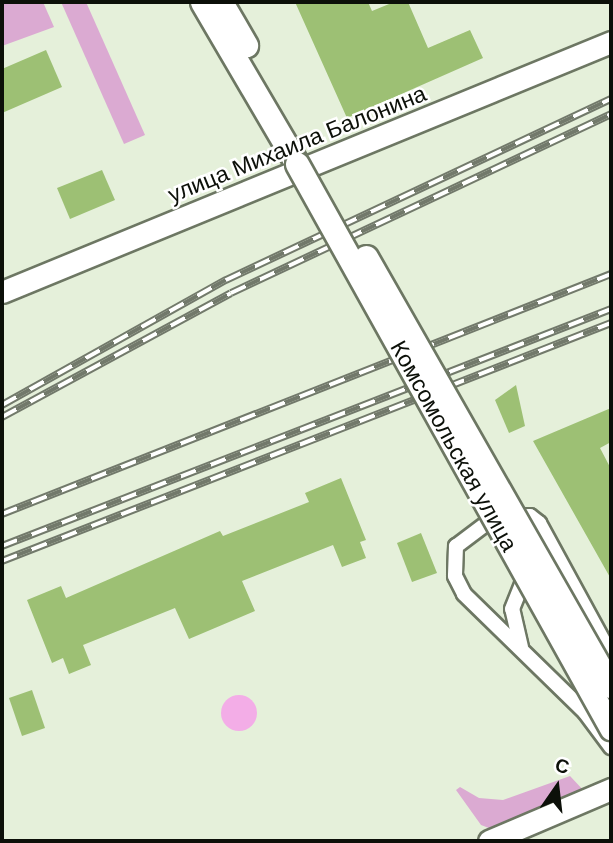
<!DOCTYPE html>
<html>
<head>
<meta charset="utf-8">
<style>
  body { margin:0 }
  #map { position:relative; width:613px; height:843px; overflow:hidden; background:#e5f0da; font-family:"DM Sans",sans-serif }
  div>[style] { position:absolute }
  .green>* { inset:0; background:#dbaad2 }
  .water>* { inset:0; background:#f3ade7 }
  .round { border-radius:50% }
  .building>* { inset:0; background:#9dc074 }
  .roads { filter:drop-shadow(2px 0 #6d7763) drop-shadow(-2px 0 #6d7763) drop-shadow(0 2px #6d7763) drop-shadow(0 -2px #6d7763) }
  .street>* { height:14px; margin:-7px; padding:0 7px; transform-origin:7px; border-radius:7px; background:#fff }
  .secondary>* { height:21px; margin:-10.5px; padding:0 10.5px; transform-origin:10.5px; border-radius:10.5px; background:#fff }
  .primary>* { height:23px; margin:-11.5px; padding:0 11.5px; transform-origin:11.5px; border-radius:11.5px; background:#fff }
  .rail>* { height:8px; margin-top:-4px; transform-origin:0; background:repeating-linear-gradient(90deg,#fff 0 16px,#72796b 0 32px); box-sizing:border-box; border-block:2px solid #72796b }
  .bridges { filter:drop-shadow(2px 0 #6d7763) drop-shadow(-2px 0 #6d7763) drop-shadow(0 2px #6d7763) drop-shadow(0 -2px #6d7763) }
  .primary-bridge>* { height:23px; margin:-11.5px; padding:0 11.5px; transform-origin:11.5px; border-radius:11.5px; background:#fff }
  span { translate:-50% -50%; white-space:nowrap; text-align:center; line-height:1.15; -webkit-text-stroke:5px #fff; paint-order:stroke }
  .street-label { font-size:23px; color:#0c1009 }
  .frame { position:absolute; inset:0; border:4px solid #0c1009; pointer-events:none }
  .north { position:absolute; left:522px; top:752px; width:70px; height:70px; -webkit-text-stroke:5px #fff; paint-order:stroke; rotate:14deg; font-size:19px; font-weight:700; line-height:28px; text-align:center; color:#0c1009 }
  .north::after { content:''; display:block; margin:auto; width:24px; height:32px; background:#0c1009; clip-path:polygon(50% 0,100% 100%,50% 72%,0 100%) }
</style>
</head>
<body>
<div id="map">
  <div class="green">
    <div style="clip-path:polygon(2px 2px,43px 2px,54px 27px,2px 46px)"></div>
    <div style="clip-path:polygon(61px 2px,86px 2px,145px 135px,124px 144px)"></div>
    <div style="clip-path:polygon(570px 776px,585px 792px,494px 830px,481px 825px,456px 790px,460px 787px,479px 798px,503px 800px)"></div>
  </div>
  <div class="water">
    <div class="round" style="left:221px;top:695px;width:36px;height:36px"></div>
  </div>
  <div class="building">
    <div style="clip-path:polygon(295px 2px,368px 2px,372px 11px,394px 2px,408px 2px,428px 48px,470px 30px,483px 58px,347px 118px)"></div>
    <div style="clip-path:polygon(46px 50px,62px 87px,2px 113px,2px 69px)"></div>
    <div style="clip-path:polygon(102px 170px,115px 200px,70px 219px,57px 188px)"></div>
    <div style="clip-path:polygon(516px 385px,525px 426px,509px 433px,495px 400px)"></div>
    <div style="clip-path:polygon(611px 408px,611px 442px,600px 448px,611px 469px,611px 579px,533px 441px)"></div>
    <div style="clip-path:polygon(341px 478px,366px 540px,360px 542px,366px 558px,342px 567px,333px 545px,242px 581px,255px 611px,189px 639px,175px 608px,83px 645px,91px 665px,69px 674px,63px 658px,52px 663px,27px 600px,61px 586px,66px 598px,220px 531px,223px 536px,309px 502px,305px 493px)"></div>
    <div style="clip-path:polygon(421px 533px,437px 573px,412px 582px,397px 543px)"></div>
    <div style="clip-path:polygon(32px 690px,45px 728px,22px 736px,9px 698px)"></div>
  </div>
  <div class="roads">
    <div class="street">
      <div style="left:521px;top:647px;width:39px;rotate:-103deg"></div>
      <div style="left:512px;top:609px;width:27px;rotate:-68deg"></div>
      <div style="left:522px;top:584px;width:14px;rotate:-34deg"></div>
      <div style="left:611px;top:655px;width:150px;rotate:-118.6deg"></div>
      <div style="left:539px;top:523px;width:11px;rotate:-142deg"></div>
      <div style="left:530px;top:516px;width:27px;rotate:178deg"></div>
      <div style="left:503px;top:517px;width:17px;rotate:159deg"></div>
      <div style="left:487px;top:523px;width:39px;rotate:143deg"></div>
      <div style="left:456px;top:546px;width:30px;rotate:92deg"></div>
      <div style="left:455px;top:576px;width:20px;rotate:63deg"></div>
      <div style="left:464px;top:594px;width:169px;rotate:44.3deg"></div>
      <div style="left:585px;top:712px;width:44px;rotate:53.4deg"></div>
    </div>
    <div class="secondary">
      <div style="left:2px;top:292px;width:658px;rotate:-22.32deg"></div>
      <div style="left:489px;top:841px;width:133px;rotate:-23.1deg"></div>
    </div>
    <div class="primary">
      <div style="left:202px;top:2px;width:188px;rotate:59.6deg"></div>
      <div style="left:221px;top:2px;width:50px;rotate:59.8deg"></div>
    </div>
  </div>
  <div class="rail">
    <div style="left:2px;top:405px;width:257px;rotate:-29.2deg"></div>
    <div style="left:226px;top:280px;width:425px;rotate:-25.2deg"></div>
    <div style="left:2px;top:417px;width:260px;rotate:-28.4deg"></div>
    <div style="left:231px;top:293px;width:420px;rotate:-25.2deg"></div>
    <div style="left:2px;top:514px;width:655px;rotate:-21.51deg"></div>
    <div style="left:2px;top:546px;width:653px;rotate:-21.26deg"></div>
    <div style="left:2px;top:561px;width:654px;rotate:-21.35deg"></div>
  </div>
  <div class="bridges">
    <div class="primary-bridge">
      <div style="left:297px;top:164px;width:646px;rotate:60.89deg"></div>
      <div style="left:366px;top:257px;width:494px;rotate:60.3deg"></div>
    </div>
  </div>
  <div class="street-label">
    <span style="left:297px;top:144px;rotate:-22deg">улица Михаила Балонина</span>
    <span style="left:454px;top:446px;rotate:61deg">Комсомольская улица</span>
  </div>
  <div class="frame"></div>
  <div class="north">С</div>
</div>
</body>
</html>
